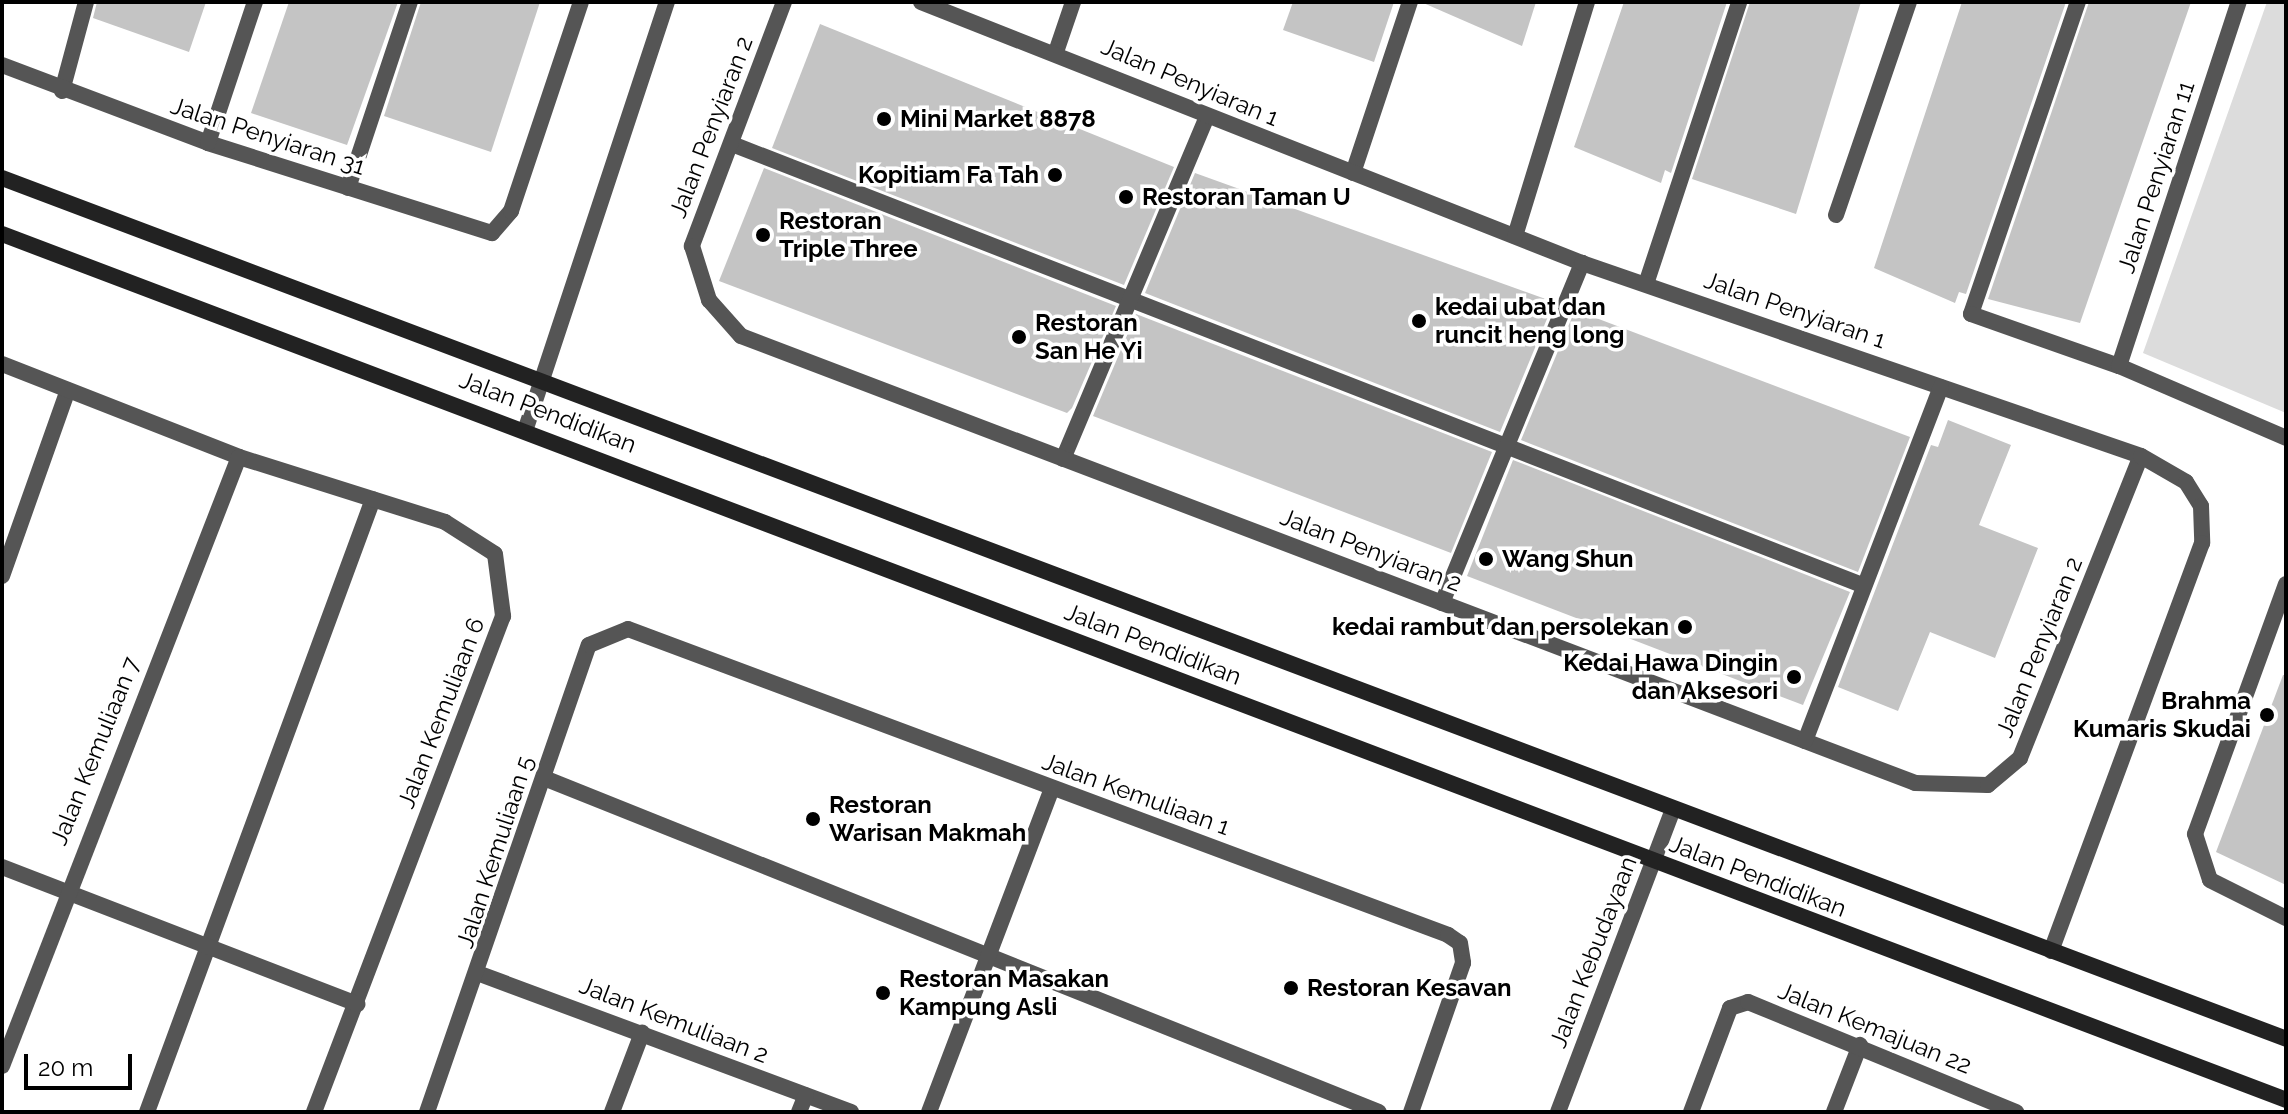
<!DOCTYPE html>
<html>
<head>
<meta charset="utf-8">
<style>
  body { margin:0 }
  #map { position:relative; width:2288px; height:1114px; overflow:hidden; background:#fff; font-family:Raleway,sans-serif }
  div>[style] { position:absolute }
  .green>* { inset:0; background:#dcdcdc }
  .building>* { inset:0; background:#c4c4c4 }
  .service>* { height:16px; margin:-8px; padding:0 8px; transform-origin:8px; border-radius:8px; background:#555 }
  .minor>* { height:16px; margin:-8px; padding:0 8px; transform-origin:8px; border-radius:8px; background:#555 }
  .tertiary>* { height:16px; margin:-8px; padding:0 8px; transform-origin:8px; border-radius:8px; background:#555 }
  .secondary>* { height:16px; margin:-8px; padding:0 8px; transform-origin:8px; border-radius:8px; background:#222 }
  .dots>* { width:22px; height:22px; translate:-50% -50%; box-sizing:border-box; border:4px solid #fff; border-radius:50% }
  span { translate:-50% -50%; white-space:nowrap; text-align:center; line-height:1.15; -webkit-text-stroke:7px #fff; paint-order:stroke }
  .street-label { font-size:24px; color:#000 }
  .poi-label { font-size:24px; color:#000; font-weight:700 }
  .left { translate:0 -50%; text-align:left }
  .right { translate:-100% -50%; text-align:right }
  .frame { position:absolute; inset:0; border:4px solid #000; pointer-events:none }
  .scale { position:absolute; left:24px; top:1054px; width:108px; height:36px; box-sizing:border-box; border:4px solid #000; border-top:0; padding-left:10px; font-size:24px; line-height:28px; white-space:nowrap; color:#000; -webkit-text-stroke:6px #fff; paint-order:stroke }
</style>
</head>
<body>
<div id="map">
  <div class="green">
    <div style="clip-path:polygon(2267px 2px,2286px 2px,2286px 413px,2143px 353px)"></div>
  </div>
  <div class="building">
    <div style="clip-path:polygon(97px 2px,206px 2px,189px 52px,93px 18px)"></div>
    <div style="clip-path:polygon(289px 2px,398px 2px,347px 145px,251px 113px)"></div>
    <div style="clip-path:polygon(421px 2px,540px 2px,491px 152px,384px 116px)"></div>
    <div style="clip-path:polygon(1293px 2px,1394px 2px,1374px 62px,1283px 30px)"></div>
    <div style="clip-path:polygon(1421px 2px,1536px 2px,1522px 46px)"></div>
    <div style="clip-path:polygon(1624px 2px,1727px 2px,1671px 173px,1665px 170px,1661px 183px,1574px 147px)"></div>
    <div style="clip-path:polygon(1750px 2px,1861px 2px,1796px 214px,1692px 179px)"></div>
    <div style="clip-path:polygon(1962px 2px,2066px 2px,1966px 294px,1959px 292px,1955px 303px,1874px 268px)"></div>
    <div style="clip-path:polygon(2089px 2px,2191px 2px,2080px 323px,1988px 299px)"></div>
    <div style="clip-path:polygon(820px 24px,1174px 167px,1124px 285px,772px 148px)"></div>
    <div style="clip-path:polygon(764px 168px,1116px 306px,1072px 408px,1067px 413px,719px 281px)"></div>
    <div style="clip-path:polygon(1195px 173px,1554px 302px,1500px 432px,1145px 293px)"></div>
    <div style="clip-path:polygon(1575px 310px,1910px 437px,1858px 572px,1521px 440px)"></div>
    <div style="clip-path:polygon(1136px 314px,1492px 452px,1451px 553px,1093px 416px)"></div>
    <div style="clip-path:polygon(1948px 420px,2011px 445px,1979px 525px,2038px 548px,1995px 658px,1930px 632px,1898px 711px,1838px 687px,1931px 445px,1938px 447px)"></div>
    <div style="clip-path:polygon(1513px 460px,1850px 592px,1803px 705px,1467px 576px)"></div>
    <div style="clip-path:polygon(2283px 675px,2286px 675px,2286px 885px,2216px 852px)"></div>
  </div>
  <div class="service">
    <div style="left:1056px;top:52px;width:53px;rotate:-71.2deg"></div>
    <div style="left:62px;top:91px;width:92px;rotate:-74.9deg"></div>
    <div style="left:732px;top:144px;width:1213px;rotate:21.32deg"></div>
    <div style="left:1353px;top:173px;width:180px;rotate:-71.6deg"></div>
    <div style="left:348px;top:188px;width:196px;rotate:-71.6deg"></div>
    <div style="left:1646px;top:284px;width:297px;rotate:-71.7deg"></div>
    <div style="left:1971px;top:314px;width:330px;rotate:-71.1deg"></div>
    <div style="left:1063px;top:459px;width:371px;rotate:-67.2deg"></div>
    <div style="left:2px;top:576px;width:197px;rotate:-70.5deg"></div>
    <div style="left:1442px;top:603px;width:368px;rotate:-67.6deg"></div>
    <div style="left:544px;top:778px;width:899px;rotate:21.8deg"></div>
    <div style="left:147px;top:1112px;width:653px;rotate:-69.76deg"></div>
    <div style="left:612px;top:1112px;width:85px;rotate:-69.2deg"></div>
    <div style="left:929px;top:1112px;width:346px;rotate:-69.2deg"></div>
    <div style="left:1834px;top:1112px;width:72px;rotate:-68.8deg"></div>
  </div>
  <div class="minor">
    <div style="left:784px;top:2px;width:261px;rotate:110.7deg"></div>
    <div style="left:692px;top:246px;width:57px;rotate:72.5deg"></div>
    <div style="left:709px;top:300px;width:48px;rotate:48.4deg"></div>
    <div style="left:741px;top:336px;width:1256px;rotate:20.84deg"></div>
    <div style="left:1915px;top:783px;width:73px;rotate:1.6deg"></div>
    <div style="left:1988px;top:785px;width:42px;rotate:-40.2deg"></div>
    <div style="left:2020px;top:758px;width:325px;rotate:-68.2deg"></div>
    <div style="left:921px;top:2px;width:711px;rotate:21.55deg"></div>
    <div style="left:1582px;top:263px;width:591px;rotate:19.05deg"></div>
    <div style="left:2141px;top:456px;width:52px;rotate:30deg"></div>
    <div style="left:2186px;top:482px;width:28px;rotate:58deg"></div>
    <div style="left:2201px;top:506px;width:37px;rotate:88deg"></div>
    <div style="left:2202px;top:543px;width:435px;rotate:110.3deg"></div>
    <div style="left:2px;top:65px;width:220px;rotate:20.7deg"></div>
    <div style="left:208px;top:143px;width:298px;rotate:17.6deg"></div>
    <div style="left:492px;top:233px;width:29px;rotate:-49deg"></div>
    <div style="left:511px;top:211px;width:220px;rotate:-71.5deg"></div>
    <div style="left:208px;top:143px;width:149px;rotate:-71.6deg"></div>
    <div style="left:1836px;top:215px;width:225px;rotate:-71.1deg"></div>
    <div style="left:1515px;top:236px;width:245px;rotate:-72.9deg"></div>
    <div style="left:1971px;top:314px;width:157px;rotate:19.4deg"></div>
    <div style="left:2119px;top:366px;width:182px;rotate:23.3deg"></div>
    <div style="left:2px;top:364px;width:255px;rotate:21.4deg"></div>
    <div style="left:239px;top:457px;width:216px;rotate:17.5deg"></div>
    <div style="left:445px;top:522px;width:59px;rotate:32.6deg"></div>
    <div style="left:495px;top:554px;width:63px;rotate:82.6deg"></div>
    <div style="left:503px;top:616px;width:531px;rotate:110.86deg"></div>
    <div style="left:2119px;top:366px;width:383px;rotate:-71.8deg"></div>
    <div style="left:526px;top:428px;width:449px;rotate:-71.7deg"></div>
    <div style="left:2286px;top:584px;width:266px;rotate:110deg"></div>
    <div style="left:2195px;top:834px;width:48px;rotate:71.9deg"></div>
    <div style="left:2210px;top:880px;width:85px;rotate:26.6deg"></div>
    <div style="left:1805px;top:741px;width:379px;rotate:-69deg"></div>
    <div style="left:2px;top:867px;width:381px;rotate:21.1deg"></div>
    <div style="left:480px;top:974px;width:396px;rotate:20.4deg"></div>
    <div style="left:2px;top:1066px;width:653px;rotate:-68.74deg"></div>
    <div style="left:427px;top:1112px;width:494px;rotate:-70.9deg"></div>
    <div style="left:589px;top:645px;width:42px;rotate:-22.3deg"></div>
    <div style="left:628px;top:629px;width:875px;rotate:20.46deg"></div>
    <div style="left:1448px;top:935px;width:14px;rotate:34deg"></div>
    <div style="left:1460px;top:943px;width:20px;rotate:81deg"></div>
    <div style="left:1463px;top:963px;width:158px;rotate:109.2deg"></div>
    <div style="left:799px;top:1112px;width:18px;rotate:-68deg"></div>
    <div style="left:1691px;top:1112px;width:111px;rotate:-69.4deg"></div>
    <div style="left:1730px;top:1008px;width:19px;rotate:-18deg"></div>
    <div style="left:1748px;top:1002px;width:290px;rotate:22.3deg"></div>
  </div>
  <div class="tertiary">
    <div style="left:1558px;top:1112px;width:324px;rotate:-69.2deg"></div>
  </div>
  <div class="secondary">
    <div style="left:2px;top:178px;width:2441px;rotate:20.65deg"></div>
    <div style="left:2px;top:234px;width:2443px;rotate:20.76deg"></div>
  </div>
  <div class="dots">
    <div style="left:884px;top:119px;background:#000"></div>
    <div style="left:1055px;top:175px;background:#000"></div>
    <div style="left:1126px;top:197px;background:#000"></div>
    <div style="left:763px;top:235px;background:#000"></div>
    <div style="left:1419px;top:321px;background:#000"></div>
    <div style="left:1019px;top:337px;background:#000"></div>
    <div style="left:1486px;top:559px;background:#000"></div>
    <div style="left:1685px;top:627px;background:#000"></div>
    <div style="left:1794px;top:677px;background:#000"></div>
    <div style="left:2267px;top:715px;background:#000"></div>
    <div style="left:813px;top:819px;background:#000"></div>
    <div style="left:1291px;top:988px;background:#000"></div>
    <div style="left:883px;top:993px;background:#000"></div>
  </div>
  <div class="street-label">
    <span style="left:1190px;top:82px;rotate:23deg">Jalan Penyiaran 1</span>
    <span style="left:711px;top:127px;rotate:-69deg">Jalan Penyiaran 2</span>
    <span style="left:268px;top:136px;rotate:18deg">Jalan Penyiaran 31</span>
    <span style="left:2156px;top:177px;rotate:-72deg">Jalan Penyiaran 11</span>
    <span style="left:1795px;top:310px;rotate:19deg">Jalan Penyiaran 1</span>
    <span style="left:548px;top:412px;rotate:21deg">Jalan Pendidikan</span>
    <span style="left:1371px;top:550px;rotate:21deg">Jalan Penyiaran 2</span>
    <span style="left:1153px;top:644px;rotate:21deg">Jalan Pendidikan</span>
    <span style="left:2039px;top:647px;rotate:-68deg">Jalan Penyiaran 2</span>
    <span style="left:441px;top:713px;rotate:-69deg">Jalan Kemuliaan 6</span>
    <span style="left:95px;top:751px;rotate:-68deg">Jalan Kemuliaan 7</span>
    <span style="left:1136px;top:794px;rotate:20deg">Jalan Kemuliaan 1</span>
    <span style="left:495px;top:852px;rotate:-72deg">Jalan Kemuliaan 5</span>
    <span style="left:1758px;top:876px;rotate:21deg">Jalan Pendidikan</span>
    <span style="left:1593px;top:952px;rotate:-69deg">Jalan Kebudayaan</span>
    <span style="left:674px;top:1020px;rotate:21deg">Jalan Kemuliaan 2</span>
    <span style="left:1875px;top:1028px;rotate:22deg">Jalan Kemajuan 22</span>
  </div>
  <div class="poi-label">
    <span class="left" style="left:900px;top:119px">Mini Market 8878</span>
    <span class="right" style="left:1039px;top:175px">Kopitiam Fa Tah</span>
    <span class="left" style="left:1142px;top:197px">Restoran Taman U</span>
    <span class="left" style="left:779px;top:235px">Restoran<br>Triple Three</span>
    <span class="left" style="left:1435px;top:321px">kedai ubat dan<br>runcit heng long</span>
    <span class="left" style="left:1035px;top:337px">Restoran<br>San He Yi</span>
    <span class="left" style="left:1502px;top:559px">Wang Shun</span>
    <span class="right" style="left:1669px;top:627px">kedai rambut dan persolekan</span>
    <span class="right" style="left:1778px;top:677px">Kedai Hawa Dingin<br>dan Aksesori</span>
    <span class="right" style="left:2251px;top:715px">Brahma<br>Kumaris Skudai</span>
    <span class="left" style="left:829px;top:819px">Restoran<br>Warisan Makmah</span>
    <span class="left" style="left:899px;top:993px">Restoran Masakan<br>Kampung Asli</span>
    <span class="left" style="left:1307px;top:988px">Restoran Kesavan</span>
  </div>
  <div class="frame"></div>
  <div class="scale">20 m</div>
</div>
</body>
</html>
